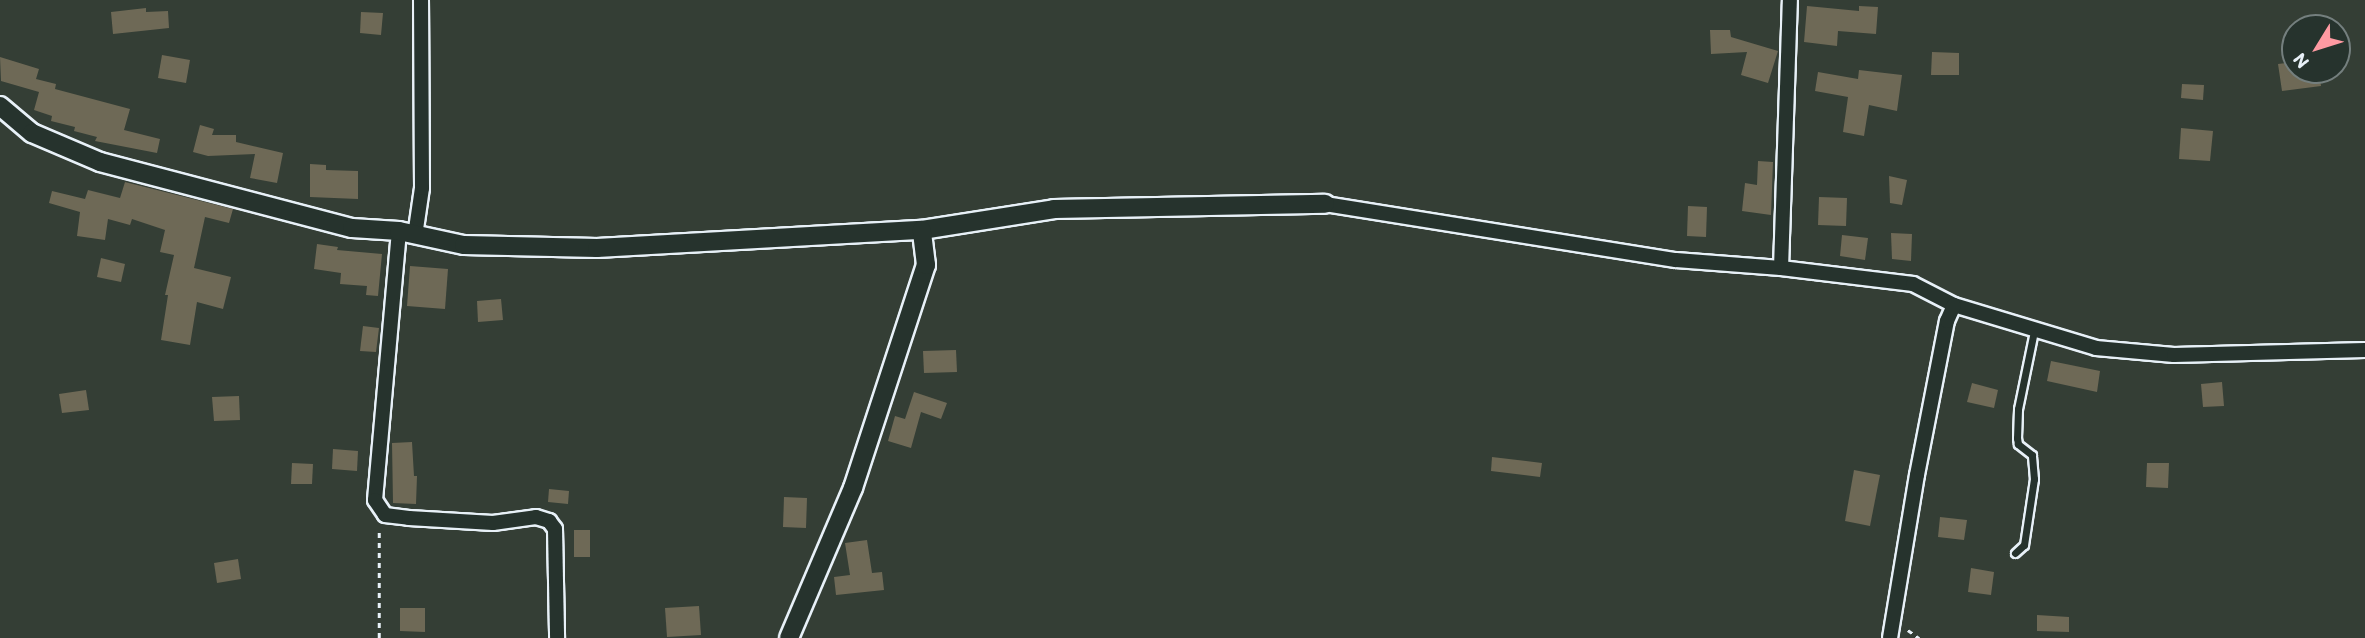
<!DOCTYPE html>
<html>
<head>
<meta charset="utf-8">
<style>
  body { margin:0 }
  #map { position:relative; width:2365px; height:638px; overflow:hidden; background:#343e35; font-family:Itim,sans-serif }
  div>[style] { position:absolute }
  .building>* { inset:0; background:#6e6956 }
  .path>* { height:2.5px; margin-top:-1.25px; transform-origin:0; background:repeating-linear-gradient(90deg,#e8f1f8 0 5px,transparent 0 10px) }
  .roads { filter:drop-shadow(2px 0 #e8f1f8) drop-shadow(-2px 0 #e8f1f8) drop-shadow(0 2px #e8f1f8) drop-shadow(0 -2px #e8f1f8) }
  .service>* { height:7px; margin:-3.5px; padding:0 3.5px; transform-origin:3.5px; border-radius:3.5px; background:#26332d }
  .minor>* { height:14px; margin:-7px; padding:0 7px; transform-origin:7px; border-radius:7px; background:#26332d }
  .tertiary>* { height:18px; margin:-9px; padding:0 9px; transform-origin:9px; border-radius:9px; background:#26332d }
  span { translate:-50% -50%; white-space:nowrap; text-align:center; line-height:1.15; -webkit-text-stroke:6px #26332d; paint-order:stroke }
  .north { position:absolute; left:2281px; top:14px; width:70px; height:70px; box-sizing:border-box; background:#26332d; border:2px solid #747f7e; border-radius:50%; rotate:232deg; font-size:19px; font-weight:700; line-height:28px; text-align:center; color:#e8f1f8 }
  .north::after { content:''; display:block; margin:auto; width:24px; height:32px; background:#ff9aa2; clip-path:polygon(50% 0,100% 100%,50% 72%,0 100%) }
</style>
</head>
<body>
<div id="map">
  <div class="building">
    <div style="clip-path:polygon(1807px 6px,1859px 11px,1859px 6px,1878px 7px,1876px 34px,1838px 31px,1837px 46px,1804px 42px)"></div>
    <div style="clip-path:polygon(146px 8px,146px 12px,168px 11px,169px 28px,113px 34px,111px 12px)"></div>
    <div style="clip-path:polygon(361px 12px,383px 13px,381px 35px,360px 33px)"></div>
    <div style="clip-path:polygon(1710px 30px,1730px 30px,1731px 37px,1778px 51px,1768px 83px,1741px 75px,1747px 52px,1711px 54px)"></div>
    <div style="clip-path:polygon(1932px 52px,1959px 53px,1959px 75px,1931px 75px)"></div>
    <div style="clip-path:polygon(162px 55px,190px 60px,186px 83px,158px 78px)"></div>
    <div style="clip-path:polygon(0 57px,39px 69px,36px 79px,56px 84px,55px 89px,130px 109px,124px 130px,160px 139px,157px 153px,95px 141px,97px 137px,74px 131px,75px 127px,51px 121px,52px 116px,34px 110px,39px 92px,1px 81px)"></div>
    <div style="clip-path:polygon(2295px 62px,2295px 70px,2319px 70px,2321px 86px,2282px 91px,2278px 64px)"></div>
    <div style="clip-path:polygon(1859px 70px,1902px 75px,1897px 111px,1869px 105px,1864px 136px,1843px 132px,1848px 97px,1815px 91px,1818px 72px,1858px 79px)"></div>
    <div style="clip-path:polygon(2182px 84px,2204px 85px,2203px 100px,2181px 98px)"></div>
    <div style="clip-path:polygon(200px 125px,214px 129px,212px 135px,236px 135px,236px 142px,283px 153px,277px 183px,250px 178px,255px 154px,208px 156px,193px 152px)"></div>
    <div style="clip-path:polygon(2181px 128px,2213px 131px,2210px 161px,2179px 159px)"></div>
    <div style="clip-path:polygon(1758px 161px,1773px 162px,1771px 215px,1742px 211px,1745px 183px,1757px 185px)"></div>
    <div style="clip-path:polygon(310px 164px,326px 165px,326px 170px,358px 171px,358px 199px,310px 197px)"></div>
    <div style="clip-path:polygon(1889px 176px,1907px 180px,1902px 205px,1890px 203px)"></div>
    <div style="clip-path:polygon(125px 182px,233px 209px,229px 223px,205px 217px,194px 268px,231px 277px,223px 309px,197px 302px,190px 345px,161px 340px,168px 295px,165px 295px,174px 255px,160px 252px,165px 230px,132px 219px,130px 225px,108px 219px,105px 240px,77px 236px,80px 212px,49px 203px,52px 191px,85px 199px,88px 190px,120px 198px)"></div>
    <div style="clip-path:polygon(1819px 197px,1847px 198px,1846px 226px,1818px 225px)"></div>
    <div style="clip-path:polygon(1688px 206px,1707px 207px,1706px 237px,1687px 236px)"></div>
    <div style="clip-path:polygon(1891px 233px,1912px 234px,1911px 261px,1892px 259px)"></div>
    <div style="clip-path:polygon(1842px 235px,1868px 238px,1865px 260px,1840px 256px)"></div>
    <div style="clip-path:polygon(317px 244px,338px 247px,337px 250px,382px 254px,378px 296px,366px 295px,367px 286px,340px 284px,341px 273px,314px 269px)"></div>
    <div style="clip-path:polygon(101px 258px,125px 264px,121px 282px,97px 277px)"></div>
    <div style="clip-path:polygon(410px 266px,448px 269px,445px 309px,407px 306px)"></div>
    <div style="clip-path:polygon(501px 299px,503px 320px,478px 322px,477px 301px)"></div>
    <div style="clip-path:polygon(363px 326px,379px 328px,376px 352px,360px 351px)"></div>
    <div style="clip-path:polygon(956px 350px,957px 372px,924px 373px,923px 351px)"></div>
    <div style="clip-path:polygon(2051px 361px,2100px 371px,2097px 392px,2047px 381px)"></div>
    <div style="clip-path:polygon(2222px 382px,2224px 406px,2203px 407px,2201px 384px)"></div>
    <div style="clip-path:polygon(1972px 383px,1998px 390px,1994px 408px,1967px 402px)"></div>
    <div style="clip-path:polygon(86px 390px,89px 410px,62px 413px,59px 394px)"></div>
    <div style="clip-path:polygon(914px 392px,947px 403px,941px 419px,921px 412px,911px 448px,888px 441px,895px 416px,905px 419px)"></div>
    <div style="clip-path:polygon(239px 396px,240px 420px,214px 421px,212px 397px)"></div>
    <div style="clip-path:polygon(412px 442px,414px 476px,417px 476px,416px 504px,393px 503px,392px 443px)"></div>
    <div style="clip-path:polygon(333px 449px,358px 451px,357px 471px,332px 469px)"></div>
    <div style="clip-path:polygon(1492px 457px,1542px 463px,1540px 477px,1491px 471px)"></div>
    <div style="clip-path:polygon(292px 463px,313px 464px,312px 484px,291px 484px)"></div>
    <div style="clip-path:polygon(2147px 463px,2169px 463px,2168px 488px,2146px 487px)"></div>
    <div style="clip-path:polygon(1854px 470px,1880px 475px,1870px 526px,1845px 521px)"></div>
    <div style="clip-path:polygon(549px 489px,569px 491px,568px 504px,548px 502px)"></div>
    <div style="clip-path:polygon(784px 497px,807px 498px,806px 528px,783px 527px)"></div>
    <div style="clip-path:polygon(1940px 517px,1967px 520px,1964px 540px,1938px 537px)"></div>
    <div style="clip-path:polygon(574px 530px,590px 530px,590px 557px,574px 557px)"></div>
    <div style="clip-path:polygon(867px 540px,872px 573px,882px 572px,884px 590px,836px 595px,834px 577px,850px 575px,845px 543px)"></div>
    <div style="clip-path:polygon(238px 559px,241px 579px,217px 583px,214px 563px)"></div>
    <div style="clip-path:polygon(1971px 568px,1994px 572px,1991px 595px,1968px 592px)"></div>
    <div style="clip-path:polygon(699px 606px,701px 635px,667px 637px,665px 608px)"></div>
    <div style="clip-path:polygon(400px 608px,425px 608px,425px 632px,400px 631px)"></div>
    <div style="clip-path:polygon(2037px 615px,2069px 617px,2069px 632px,2037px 631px)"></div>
  </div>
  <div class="path">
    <div style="left:1908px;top:630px;width:14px;rotate:36deg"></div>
    <div style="left:379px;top:638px;width:110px;rotate:-90deg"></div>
  </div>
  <div class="roads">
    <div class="service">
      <div style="left:2015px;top:553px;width:12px;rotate:-42deg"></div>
      <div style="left:2024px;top:545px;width:67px;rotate:-81.4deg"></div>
      <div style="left:2034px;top:479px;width:24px;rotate:-95deg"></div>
      <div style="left:2032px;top:455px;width:18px;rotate:-142deg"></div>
      <div style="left:2018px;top:444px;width:6px;rotate:-99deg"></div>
      <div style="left:2017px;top:438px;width:29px;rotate:-88deg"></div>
      <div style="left:2018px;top:409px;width:80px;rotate:-78.4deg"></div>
    </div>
    <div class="minor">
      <div style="left:1325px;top:204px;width:355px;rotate:9.1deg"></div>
      <div style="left:1676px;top:260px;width:105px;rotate:4.4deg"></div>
      <div style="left:1781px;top:268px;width:133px;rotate:6.9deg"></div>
      <div style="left:1913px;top:284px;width:46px;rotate:27.1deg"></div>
      <div style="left:1954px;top:305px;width:148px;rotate:16.8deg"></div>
      <div style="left:2096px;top:348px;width:78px;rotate:5.1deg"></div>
      <div style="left:2174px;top:355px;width:191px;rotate:-1.5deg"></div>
      <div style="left:399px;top:231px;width:270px;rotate:95.1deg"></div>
      <div style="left:375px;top:500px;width:18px;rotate:56deg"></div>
      <div style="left:385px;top:515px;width:24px;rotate:7deg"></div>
      <div style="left:409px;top:518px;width:84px;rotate:3.4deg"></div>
      <div style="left:493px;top:523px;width:43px;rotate:-7.9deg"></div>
      <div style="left:536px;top:517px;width:14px;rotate:17deg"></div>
      <div style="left:549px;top:521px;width:10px;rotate:53deg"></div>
      <div style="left:555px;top:529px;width:109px;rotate:88.9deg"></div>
      <div style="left:415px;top:236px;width:49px;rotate:-81.7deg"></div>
      <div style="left:422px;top:188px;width:188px;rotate:-90.3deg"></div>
      <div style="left:1781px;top:268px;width:268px;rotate:-88.1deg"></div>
      <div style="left:1890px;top:638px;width:165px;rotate:-80.6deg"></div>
      <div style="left:1917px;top:475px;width:157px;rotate:-79deg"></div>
      <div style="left:1947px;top:321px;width:17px;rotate:-66deg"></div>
    </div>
    <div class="tertiary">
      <div style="left:0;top:106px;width:42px;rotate:40.2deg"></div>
      <div style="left:32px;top:133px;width:74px;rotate:23.1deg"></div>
      <div style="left:100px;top:162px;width:260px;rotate:14.7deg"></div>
      <div style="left:352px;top:228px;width:47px;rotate:3.7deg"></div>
      <div style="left:399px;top:231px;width:66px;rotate:12.2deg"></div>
      <div style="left:464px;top:245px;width:133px;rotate:1.3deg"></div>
      <div style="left:597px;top:248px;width:325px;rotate:-3.2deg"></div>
      <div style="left:922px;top:230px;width:134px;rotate:-9deg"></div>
      <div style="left:1054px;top:209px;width:271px;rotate:-1.1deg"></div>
      <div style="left:789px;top:638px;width:163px;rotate:-66.9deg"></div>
      <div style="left:853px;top:488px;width:235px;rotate:-71.9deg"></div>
      <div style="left:926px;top:265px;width:35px;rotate:-97deg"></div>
    </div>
  </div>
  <div class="north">N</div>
</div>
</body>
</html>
